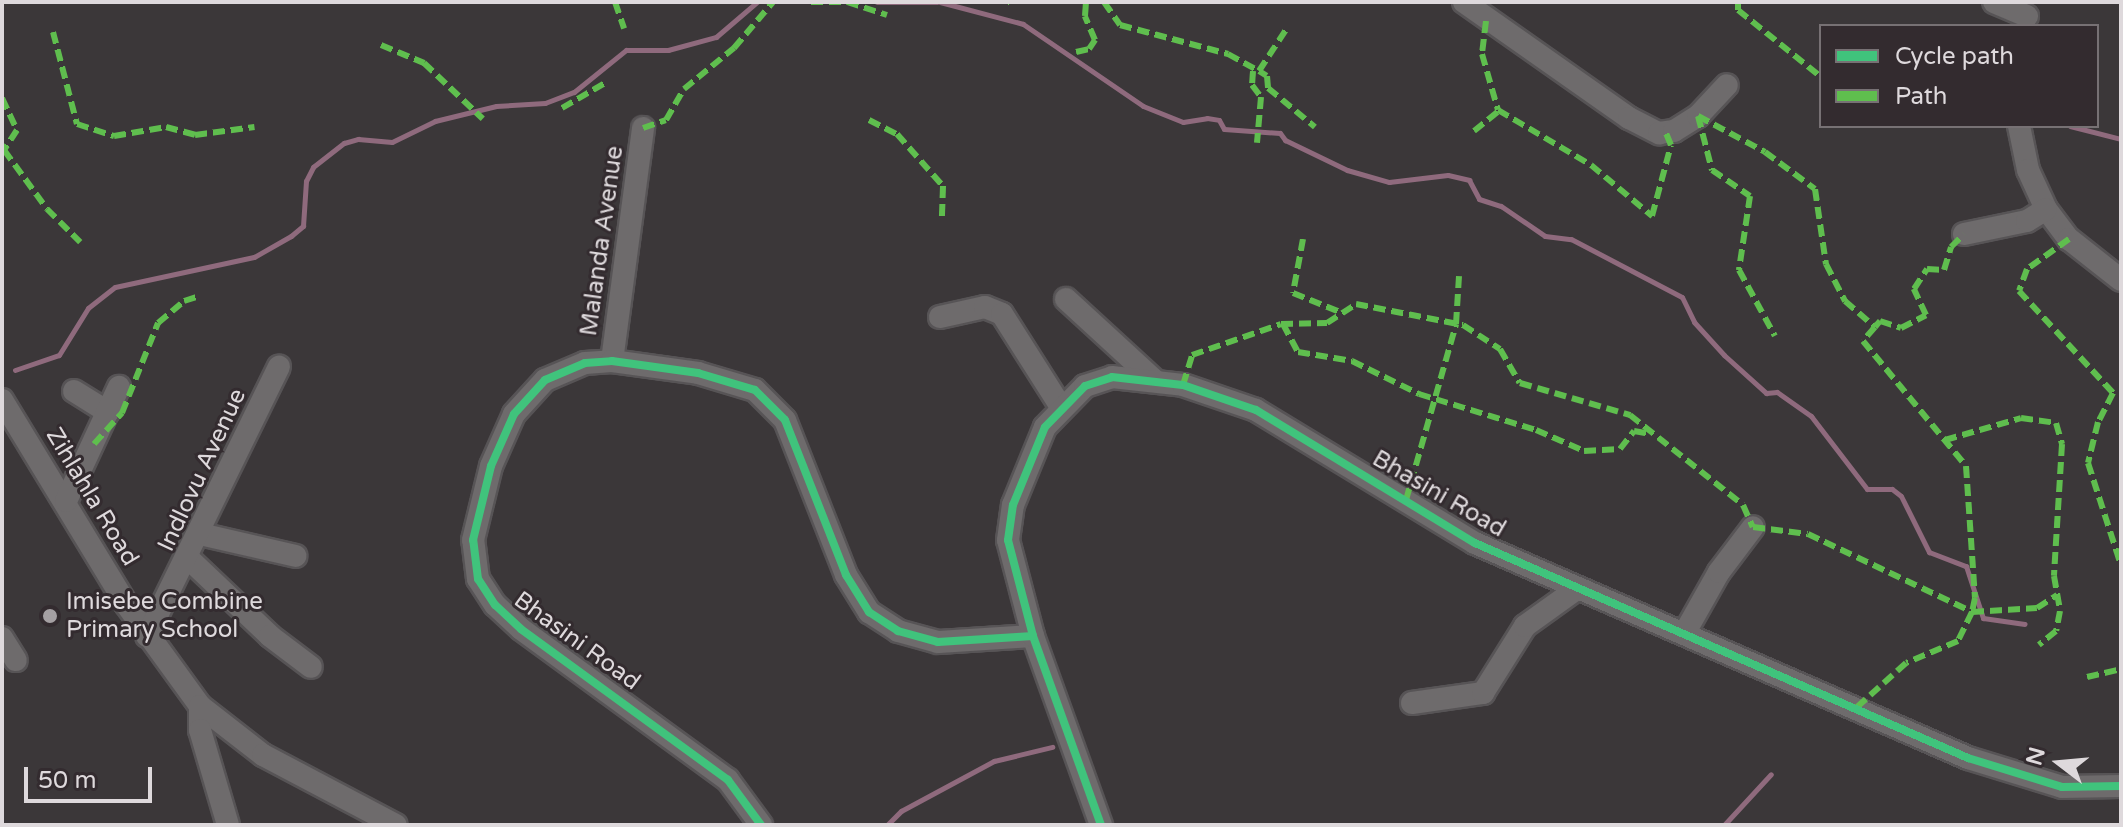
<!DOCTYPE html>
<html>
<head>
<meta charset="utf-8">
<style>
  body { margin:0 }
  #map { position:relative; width:2123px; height:827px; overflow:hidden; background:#3b3739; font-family:"Varela Round",sans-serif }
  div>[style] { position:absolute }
  .stream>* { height:5px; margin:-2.5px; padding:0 2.5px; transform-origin:2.5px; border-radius:2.5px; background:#8f6a7d }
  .roads { filter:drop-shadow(2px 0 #575456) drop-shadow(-2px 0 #575456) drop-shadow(0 2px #575456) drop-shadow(0 -2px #575456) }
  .minor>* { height:22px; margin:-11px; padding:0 11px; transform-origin:11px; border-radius:11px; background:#6e6b6c }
  .quiet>* { height:6px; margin-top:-3px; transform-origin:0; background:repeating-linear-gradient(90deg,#5fbe4e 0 12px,transparent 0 18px) }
  .cycleway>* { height:8px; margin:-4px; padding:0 4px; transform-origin:4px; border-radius:4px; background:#40c37c }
  .dots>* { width:22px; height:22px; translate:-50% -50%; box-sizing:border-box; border:4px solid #332b2f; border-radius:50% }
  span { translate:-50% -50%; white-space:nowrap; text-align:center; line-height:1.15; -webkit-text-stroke:6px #332b2f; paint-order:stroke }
  .street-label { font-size:24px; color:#ded9dc }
  .poi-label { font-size:24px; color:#ded9dc }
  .left { translate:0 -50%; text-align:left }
  .frame { position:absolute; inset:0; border:4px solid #ded9dc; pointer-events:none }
  .legend { position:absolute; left:1819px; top:24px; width:280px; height:104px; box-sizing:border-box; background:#332b2f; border:2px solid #777174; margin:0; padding:10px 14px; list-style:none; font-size:24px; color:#ded9dc }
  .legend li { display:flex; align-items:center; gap:16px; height:40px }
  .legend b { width:40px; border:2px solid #777174 }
  .north { position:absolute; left:2019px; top:723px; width:80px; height:80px; -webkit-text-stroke:6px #332b2f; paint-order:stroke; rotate:286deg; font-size:22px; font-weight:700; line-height:32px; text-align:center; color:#ded9dc }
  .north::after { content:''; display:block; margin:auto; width:28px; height:36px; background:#ded9dc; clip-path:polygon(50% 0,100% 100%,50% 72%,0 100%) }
  .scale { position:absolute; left:24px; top:767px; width:128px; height:36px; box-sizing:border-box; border:4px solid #ded9dc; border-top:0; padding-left:10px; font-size:24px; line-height:28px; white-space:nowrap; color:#ded9dc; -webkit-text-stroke:6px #332b2f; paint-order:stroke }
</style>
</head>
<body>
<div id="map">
  <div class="stream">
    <div style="left:877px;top:2px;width:60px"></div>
    <div style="left:940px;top:2px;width:86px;rotate:14.8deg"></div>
    <div style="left:1023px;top:24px;width:145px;rotate:34.3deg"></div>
    <div style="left:1143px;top:106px;width:43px;rotate:21.8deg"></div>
    <div style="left:1183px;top:122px;width:24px;rotate:-9deg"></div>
    <div style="left:1207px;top:118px;width:12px;rotate:9deg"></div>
    <div style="left:1219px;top:120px;width:10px;rotate:61deg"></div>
    <div style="left:1224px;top:129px;width:56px;rotate:4.1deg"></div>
    <div style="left:1280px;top:133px;width:9px;rotate:54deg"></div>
    <div style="left:1285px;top:140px;width:69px;rotate:25.8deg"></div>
    <div style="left:1347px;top:170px;width:44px;rotate:15.9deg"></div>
    <div style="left:1389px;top:182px;width:59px;rotate:-6.8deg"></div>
    <div style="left:1448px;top:175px;width:22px;rotate:13deg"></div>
    <div style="left:1469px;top:180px;width:21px;rotate:62deg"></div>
    <div style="left:1479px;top:199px;width:23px;rotate:18deg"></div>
    <div style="left:1501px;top:206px;width:53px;rotate:34.3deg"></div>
    <div style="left:1545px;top:236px;width:26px;rotate:7deg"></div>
    <div style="left:1571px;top:239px;width:125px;rotate:27.6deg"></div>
    <div style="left:1682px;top:297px;width:28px;rotate:64deg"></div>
    <div style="left:1694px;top:322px;width:45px;rotate:47.7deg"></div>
    <div style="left:1724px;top:355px;width:57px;rotate:42.1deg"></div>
    <div style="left:1766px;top:393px;width:11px;rotate:-5deg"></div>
    <div style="left:1777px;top:392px;width:42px;rotate:35.2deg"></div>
    <div style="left:1811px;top:416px;width:92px;rotate:52.5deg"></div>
    <div style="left:1867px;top:489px;width:25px"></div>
    <div style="left:1892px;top:489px;width:11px;rotate:38deg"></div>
    <div style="left:1901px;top:496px;width:63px;rotate:63.4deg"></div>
    <div style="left:1929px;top:552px;width:40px;rotate:21deg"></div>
    <div style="left:1966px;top:566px;width:55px;rotate:71.9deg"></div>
    <div style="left:1983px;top:618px;width:42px;rotate:8.1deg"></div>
    <div style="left:2070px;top:126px;width:53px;rotate:14.3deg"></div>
    <div style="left:15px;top:370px;width:46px;rotate:-18.8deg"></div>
    <div style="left:59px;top:355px;width:55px;rotate:-58.3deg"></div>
    <div style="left:88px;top:308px;width:34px;rotate:-38deg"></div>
    <div style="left:115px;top:287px;width:142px;rotate:-12.2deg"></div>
    <div style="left:254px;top:257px;width:43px;rotate:-29.6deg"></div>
    <div style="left:291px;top:236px;width:16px;rotate:-40deg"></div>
    <div style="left:303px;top:226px;width:45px;rotate:-86.2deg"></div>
    <div style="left:306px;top:181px;width:16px;rotate:-63deg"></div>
    <div style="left:313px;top:167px;width:39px;rotate:-38deg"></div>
    <div style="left:344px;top:143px;width:15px;rotate:-16deg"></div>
    <div style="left:358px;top:139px;width:34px;rotate:5deg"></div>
    <div style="left:392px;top:142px;width:48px;rotate:-26deg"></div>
    <div style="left:435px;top:121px;width:63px;rotate:-13.8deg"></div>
    <div style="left:496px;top:106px;width:49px;rotate:-3.5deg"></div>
    <div style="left:545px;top:103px;width:31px;rotate:-21deg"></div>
    <div style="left:574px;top:92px;width:67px;rotate:-38.9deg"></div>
    <div style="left:626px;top:50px;width:42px"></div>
    <div style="left:668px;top:50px;width:50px;rotate:-15.2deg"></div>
    <div style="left:716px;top:37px;width:54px;rotate:-40.5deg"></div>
    <div style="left:887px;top:825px;width:20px;rotate:-45deg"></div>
    <div style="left:901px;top:811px;width:106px;rotate:-28.3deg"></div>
    <div style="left:994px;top:761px;width:60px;rotate:-13.6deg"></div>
    <div style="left:1724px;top:825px;width:69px;rotate:-47.3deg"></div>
  </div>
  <div class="roads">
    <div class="minor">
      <div style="left:1464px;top:2px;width:202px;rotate:35.1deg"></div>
      <div style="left:1629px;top:118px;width:34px;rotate:27deg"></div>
      <div style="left:1659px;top:133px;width:15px;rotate:-8deg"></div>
      <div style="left:1674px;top:131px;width:28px;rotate:-32deg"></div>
      <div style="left:1698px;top:116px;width:42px;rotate:-46.9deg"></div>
      <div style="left:1994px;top:2px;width:36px;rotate:23deg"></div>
      <div style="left:2019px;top:126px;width:45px;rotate:78.4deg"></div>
      <div style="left:2028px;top:170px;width:43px;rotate:65.2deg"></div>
      <div style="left:2046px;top:209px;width:38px;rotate:53deg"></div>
      <div style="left:2069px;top:239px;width:66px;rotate:38.3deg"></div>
      <div style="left:1964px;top:234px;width:64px;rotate:-11.7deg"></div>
      <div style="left:2027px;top:221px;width:22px;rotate:-32deg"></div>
      <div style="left:1066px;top:299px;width:120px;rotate:42.6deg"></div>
      <div style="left:940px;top:317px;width:46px;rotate:-12.5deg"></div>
      <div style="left:985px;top:307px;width:18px;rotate:22deg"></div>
      <div style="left:1002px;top:314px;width:110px;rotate:57.6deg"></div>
      <div style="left:612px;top:361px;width:235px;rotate:-82.4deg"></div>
      <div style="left:74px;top:391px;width:40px;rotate:32deg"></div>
      <div style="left:2px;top:400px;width:239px;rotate:58.7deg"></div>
      <div style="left:126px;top:604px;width:126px;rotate:54deg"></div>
      <div style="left:200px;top:706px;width:80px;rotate:37.9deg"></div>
      <div style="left:263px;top:755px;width:150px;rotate:27.8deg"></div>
      <div style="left:66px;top:501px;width:126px;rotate:-65.1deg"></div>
      <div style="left:200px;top:534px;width:98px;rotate:12.9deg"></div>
      <div style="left:189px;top:559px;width:112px;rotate:43.5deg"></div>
      <div style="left:270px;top:636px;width:51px;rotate:37.1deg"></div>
      <div style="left:1684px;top:634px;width:71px;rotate:-60.6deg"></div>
      <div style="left:1719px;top:572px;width:56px;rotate:-52.9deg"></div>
      <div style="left:147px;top:636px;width:300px;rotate:-63.9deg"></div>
      <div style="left:2px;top:638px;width:26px;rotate:58deg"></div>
      <div style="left:1412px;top:703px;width:72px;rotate:-8deg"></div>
      <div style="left:1483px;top:693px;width:79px;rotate:-57.9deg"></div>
      <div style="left:1525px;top:626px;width:65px;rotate:-35.6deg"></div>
      <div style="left:200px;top:706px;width:24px;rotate:90deg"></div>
      <div style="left:200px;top:730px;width:99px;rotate:73.6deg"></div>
      <div style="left:761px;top:825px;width:56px;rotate:-126.3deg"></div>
      <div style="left:728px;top:780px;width:256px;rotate:-143.9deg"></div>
      <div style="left:521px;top:629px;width:35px;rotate:-137deg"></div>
      <div style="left:495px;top:605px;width:31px;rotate:-123deg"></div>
      <div style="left:478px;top:579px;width:39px;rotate:-97deg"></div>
      <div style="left:473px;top:540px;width:76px;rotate:-76.3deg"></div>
      <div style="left:491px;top:466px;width:57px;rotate:-66.1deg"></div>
      <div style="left:514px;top:414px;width:46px;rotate:-47.6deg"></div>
      <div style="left:545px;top:380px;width:43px;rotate:-23deg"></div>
      <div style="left:585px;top:363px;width:27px;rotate:-4deg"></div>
      <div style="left:612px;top:361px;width:87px;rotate:7.9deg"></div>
      <div style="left:698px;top:373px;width:59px;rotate:16.6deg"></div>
      <div style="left:755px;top:390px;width:42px;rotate:45deg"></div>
      <div style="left:785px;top:420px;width:167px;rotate:68.5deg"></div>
      <div style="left:846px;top:575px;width:44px;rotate:58.1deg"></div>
      <div style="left:869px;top:612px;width:35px;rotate:33deg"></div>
      <div style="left:898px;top:631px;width:41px;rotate:15.4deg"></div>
      <div style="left:938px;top:642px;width:95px;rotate:-3.6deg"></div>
      <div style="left:1101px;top:825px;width:201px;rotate:-109.8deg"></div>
      <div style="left:1033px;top:636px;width:99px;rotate:-104.6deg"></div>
      <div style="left:1008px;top:540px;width:35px;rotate:-82deg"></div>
      <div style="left:1013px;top:505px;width:84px;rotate:-67.7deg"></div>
      <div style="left:1045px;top:427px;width:57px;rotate:-45.7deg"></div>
      <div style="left:1085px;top:386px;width:28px;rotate:-18deg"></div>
      <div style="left:1112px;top:377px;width:71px;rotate:6.4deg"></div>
      <div style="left:1183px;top:385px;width:77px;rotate:18.9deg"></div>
      <div style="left:1256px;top:410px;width:256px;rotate:31.3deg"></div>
      <div style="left:1475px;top:543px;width:538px;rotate:23.56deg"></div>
      <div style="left:1968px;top:758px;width:98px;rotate:17.1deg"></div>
      <div style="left:2062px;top:787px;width:59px;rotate:-1deg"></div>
    </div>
  </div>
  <div class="quiet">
    <div style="left:615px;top:2px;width:28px;rotate:71deg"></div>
    <div style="left:811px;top:2px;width:36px"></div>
    <div style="left:847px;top:2px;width:42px;rotate:18deg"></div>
    <div style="left:1008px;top:2px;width:1px"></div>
    <div style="left:1104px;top:2px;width:28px;rotate:55deg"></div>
    <div style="left:1120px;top:25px;width:112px;rotate:15deg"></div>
    <div style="left:1228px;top:54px;width:35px;rotate:29deg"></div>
    <div style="left:1259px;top:71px;width:9px;rotate:32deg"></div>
    <div style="left:1267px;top:76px;width:12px;rotate:85deg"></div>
    <div style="left:1268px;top:88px;width:61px;rotate:39.7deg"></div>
    <div style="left:1738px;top:2px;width:8px;rotate:90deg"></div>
    <div style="left:1738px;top:10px;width:107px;rotate:38.9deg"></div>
    <div style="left:1486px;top:21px;width:33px;rotate:97deg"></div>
    <div style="left:1482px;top:54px;width:58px;rotate:74.1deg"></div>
    <div style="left:1498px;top:110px;width:108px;rotate:30.6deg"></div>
    <div style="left:1591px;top:165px;width:80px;rotate:39.9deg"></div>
    <div style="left:1652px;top:216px;width:73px;rotate:-75deg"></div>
    <div style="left:1671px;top:145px;width:13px;rotate:-113deg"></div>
    <div style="left:53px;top:32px;width:95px;rotate:75.4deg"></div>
    <div style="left:77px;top:124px;width:39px;rotate:18deg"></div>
    <div style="left:114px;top:136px;width:53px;rotate:-9.8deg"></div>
    <div style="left:166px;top:127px;width:30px;rotate:15deg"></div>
    <div style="left:195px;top:135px;width:60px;rotate:-7.7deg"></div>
    <div style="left:381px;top:45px;width:47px;rotate:22.7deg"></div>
    <div style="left:424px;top:63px;width:81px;rotate:43.5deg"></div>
    <div style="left:1076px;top:52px;width:13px;rotate:-13deg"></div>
    <div style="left:1089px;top:49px;width:11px;rotate:-56deg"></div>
    <div style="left:1095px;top:40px;width:26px;rotate:-113deg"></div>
    <div style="left:1085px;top:16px;width:14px;rotate:-86deg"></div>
    <div style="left:1253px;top:71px;width:14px;rotate:94deg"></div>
    <div style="left:1252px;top:85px;width:15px;rotate:53deg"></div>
    <div style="left:1261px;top:97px;width:46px;rotate:95deg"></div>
    <div style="left:1259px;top:71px;width:51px;rotate:-56.9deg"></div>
    <div style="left:2px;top:98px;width:35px;rotate:65deg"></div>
    <div style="left:17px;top:130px;width:24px;rotate:123deg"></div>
    <div style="left:4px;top:150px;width:73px;rotate:53.9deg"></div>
    <div style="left:47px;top:209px;width:47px;rotate:45deg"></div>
    <div style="left:562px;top:108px;width:50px;rotate:-30.2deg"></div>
    <div style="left:1698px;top:116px;width:76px;rotate:28.2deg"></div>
    <div style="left:1765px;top:152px;width:62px;rotate:36.5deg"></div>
    <div style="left:1815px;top:189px;width:76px;rotate:81.7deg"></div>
    <div style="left:1826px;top:264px;width:42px;rotate:62.8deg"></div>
    <div style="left:1845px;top:301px;width:40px;rotate:41deg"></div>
    <div style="left:1875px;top:327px;width:18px;rotate:131deg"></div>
    <div style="left:1863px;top:341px;width:162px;rotate:50.5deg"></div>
    <div style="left:1966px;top:466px;width:132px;rotate:86.1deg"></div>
    <div style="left:1975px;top:598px;width:14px;rotate:102deg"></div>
    <div style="left:1972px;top:612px;width:32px;rotate:116deg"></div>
    <div style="left:1958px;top:641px;width:56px;rotate:157.1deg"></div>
    <div style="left:1906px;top:663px;width:67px;rotate:138deg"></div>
    <div style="left:1698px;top:116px;width:56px;rotate:75.5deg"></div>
    <div style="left:1712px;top:170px;width:46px;rotate:34.4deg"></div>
    <div style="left:1750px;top:196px;width:75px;rotate:98.5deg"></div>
    <div style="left:1739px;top:270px;width:75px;rotate:61.4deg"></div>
    <div style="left:869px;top:120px;width:31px;rotate:27deg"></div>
    <div style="left:897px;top:134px;width:69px;rotate:48.5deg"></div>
    <div style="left:943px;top:186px;width:33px;rotate:92deg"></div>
    <div style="left:643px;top:128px;width:24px;rotate:-19deg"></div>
    <div style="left:666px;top:120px;width:36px;rotate:-60deg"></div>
    <div style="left:684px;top:89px;width:65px;rotate:-39.4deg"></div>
    <div style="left:734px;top:48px;width:60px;rotate:-49.7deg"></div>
    <div style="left:1474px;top:131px;width:32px;rotate:-39deg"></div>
    <div style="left:1303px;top:239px;width:55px;rotate:100.5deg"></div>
    <div style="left:1293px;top:293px;width:51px;rotate:22deg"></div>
    <div style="left:2069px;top:239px;width:52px;rotate:144.5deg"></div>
    <div style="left:2027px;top:269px;width:23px;rotate:110deg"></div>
    <div style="left:2019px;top:291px;width:139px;rotate:47.3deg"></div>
    <div style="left:2113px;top:393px;width:33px;rotate:117deg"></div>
    <div style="left:2098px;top:422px;width:42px;rotate:103.7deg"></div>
    <div style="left:2088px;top:463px;width:107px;rotate:72.1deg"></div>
    <div style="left:1283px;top:324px;width:32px;rotate:62deg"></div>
    <div style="left:1298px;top:352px;width:55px;rotate:9.5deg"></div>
    <div style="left:1352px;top:361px;width:75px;rotate:26.2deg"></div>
    <div style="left:1419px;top:394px;width:122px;rotate:17.1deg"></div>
    <div style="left:1536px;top:430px;width:52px;rotate:23.6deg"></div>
    <div style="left:1584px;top:451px;width:36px;rotate:-3deg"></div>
    <div style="left:1620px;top:449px;width:23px;rotate:-52deg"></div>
    <div style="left:1634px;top:431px;width:17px;rotate:10deg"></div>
    <div style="left:1875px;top:327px;width:8px;rotate:-50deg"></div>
    <div style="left:1880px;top:321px;width:22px;rotate:18deg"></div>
    <div style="left:1901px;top:328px;width:28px;rotate:-27deg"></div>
    <div style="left:1926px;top:315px;width:29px;rotate:-115deg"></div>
    <div style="left:1914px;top:289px;width:24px;rotate:-57deg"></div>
    <div style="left:1927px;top:269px;width:17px;rotate:3deg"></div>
    <div style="left:1944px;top:270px;width:24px;rotate:-73deg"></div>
    <div style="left:1951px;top:247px;width:18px;rotate:-45deg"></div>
    <div style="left:1183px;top:385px;width:31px;rotate:-73deg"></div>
    <div style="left:1192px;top:355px;width:94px;rotate:-19.2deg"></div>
    <div style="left:1281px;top:324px;width:46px;rotate:-1.2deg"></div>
    <div style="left:1327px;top:323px;width:35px;rotate:-33deg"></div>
    <div style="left:1356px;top:304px;width:109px;rotate:11.1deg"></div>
    <div style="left:1463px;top:325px;width:44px;rotate:33deg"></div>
    <div style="left:1500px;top:349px;width:39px;rotate:60deg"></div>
    <div style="left:1520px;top:383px;width:115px;rotate:16.2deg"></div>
    <div style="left:1630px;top:415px;width:144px;rotate:38.5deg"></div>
    <div style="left:1743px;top:505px;width:24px;rotate:66deg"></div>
    <div style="left:1753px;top:527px;width:55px;rotate:7.3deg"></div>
    <div style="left:1808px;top:534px;width:182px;rotate:25.4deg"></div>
    <div style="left:1972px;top:612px;width:65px;rotate:-3.5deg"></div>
    <div style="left:2037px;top:608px;width:24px;rotate:-33deg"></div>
    <div style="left:1945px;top:440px;width:79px;rotate:-16.1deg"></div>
    <div style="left:2021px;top:418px;width:35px;rotate:8deg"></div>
    <div style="left:2056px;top:423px;width:22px;rotate:74deg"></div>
    <div style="left:2062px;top:444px;width:132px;rotate:93.5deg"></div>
    <div style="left:2054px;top:576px;width:36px;rotate:80deg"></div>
    <div style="left:2060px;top:611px;width:20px;rotate:101deg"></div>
    <div style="left:2056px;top:631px;width:22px;rotate:141deg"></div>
    <div style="left:94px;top:444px;width:42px;rotate:-47.9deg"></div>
    <div style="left:122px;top:413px;width:97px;rotate:-68.2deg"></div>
    <div style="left:158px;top:323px;width:34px;rotate:-40deg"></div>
    <div style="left:184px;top:301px;width:16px;rotate:-18deg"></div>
    <div style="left:1406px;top:500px;width:183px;rotate:-74.1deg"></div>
    <div style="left:1456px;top:324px;width:48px;rotate:-86.4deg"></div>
    <div style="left:2087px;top:677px;width:35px;rotate:-13deg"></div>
  </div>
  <div class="cycleway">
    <div style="left:761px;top:825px;width:56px;rotate:-126.3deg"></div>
    <div style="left:728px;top:780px;width:256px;rotate:-143.9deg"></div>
    <div style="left:521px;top:629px;width:35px;rotate:-137deg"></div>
    <div style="left:495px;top:605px;width:31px;rotate:-123deg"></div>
    <div style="left:478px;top:579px;width:39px;rotate:-97deg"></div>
    <div style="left:473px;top:540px;width:76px;rotate:-76.3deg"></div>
    <div style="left:491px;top:466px;width:57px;rotate:-66.1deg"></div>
    <div style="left:514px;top:414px;width:46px;rotate:-47.6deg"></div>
    <div style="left:545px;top:380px;width:43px;rotate:-23deg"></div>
    <div style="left:585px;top:363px;width:27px;rotate:-4deg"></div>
    <div style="left:612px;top:361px;width:87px;rotate:7.9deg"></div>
    <div style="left:698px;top:373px;width:59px;rotate:16.6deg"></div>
    <div style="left:755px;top:390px;width:42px;rotate:45deg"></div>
    <div style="left:785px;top:420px;width:167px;rotate:68.5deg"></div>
    <div style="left:846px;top:575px;width:44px;rotate:58.1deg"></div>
    <div style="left:869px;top:612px;width:35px;rotate:33deg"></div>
    <div style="left:898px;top:631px;width:41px;rotate:15.4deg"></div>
    <div style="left:938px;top:642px;width:95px;rotate:-3.6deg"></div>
    <div style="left:1101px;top:825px;width:201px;rotate:-109.8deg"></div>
    <div style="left:1033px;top:636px;width:99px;rotate:-104.6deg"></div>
    <div style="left:1008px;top:540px;width:35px;rotate:-82deg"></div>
    <div style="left:1013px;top:505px;width:84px;rotate:-67.7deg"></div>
    <div style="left:1045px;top:427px;width:57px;rotate:-45.7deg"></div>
    <div style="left:1085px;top:386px;width:28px;rotate:-18deg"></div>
    <div style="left:1112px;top:377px;width:71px;rotate:6.4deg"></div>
    <div style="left:1183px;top:385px;width:77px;rotate:18.9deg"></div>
    <div style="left:1256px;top:410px;width:256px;rotate:31.3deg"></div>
    <div style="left:1475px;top:543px;width:538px;rotate:23.56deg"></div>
    <div style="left:1968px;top:758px;width:98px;rotate:17.1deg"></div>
    <div style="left:2062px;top:787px;width:59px;rotate:-1deg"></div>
  </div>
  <div class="dots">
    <div style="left:50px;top:616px;background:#a5a0a3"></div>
  </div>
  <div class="street-label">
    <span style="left:602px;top:241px;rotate:-82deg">Malanda Avenue</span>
    <span style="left:202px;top:470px;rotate:-65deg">Indlovu Avenue</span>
    <span style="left:1439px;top:494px;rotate:30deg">Bhasini Road</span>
    <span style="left:92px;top:497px;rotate:59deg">Zihlahla Road</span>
    <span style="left:577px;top:641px;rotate:36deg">Bhasini Road</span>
  </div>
  <div class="poi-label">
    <span class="left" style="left:66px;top:616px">Imisebe Combine<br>Primary School</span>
  </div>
  <div class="frame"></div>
  <ul class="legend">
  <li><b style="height:10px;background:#40c37c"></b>Cycle path</li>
  <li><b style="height:10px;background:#5fbe4e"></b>Path</li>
  </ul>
  <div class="north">N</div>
  <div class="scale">50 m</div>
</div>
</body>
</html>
